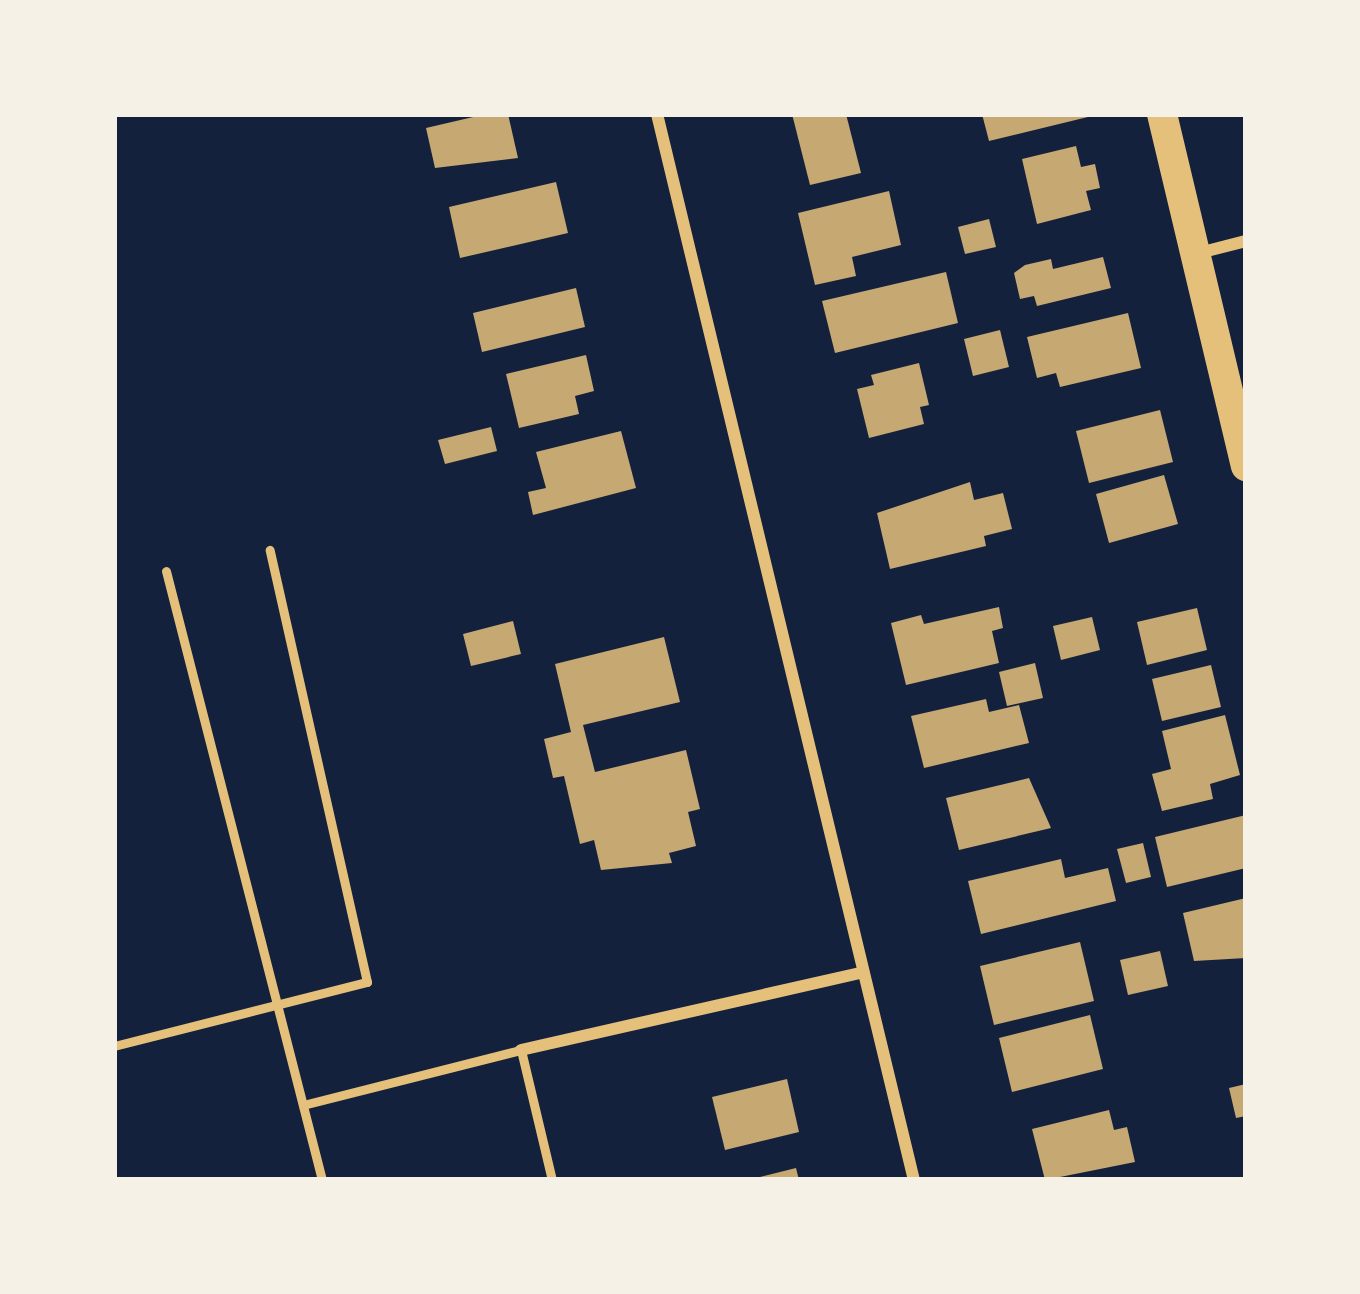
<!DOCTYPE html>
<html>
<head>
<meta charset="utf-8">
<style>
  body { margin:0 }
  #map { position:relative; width:1360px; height:1294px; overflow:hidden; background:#14213d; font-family:Raleway,sans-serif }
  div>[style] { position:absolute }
  .building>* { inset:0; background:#c6a872 }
  .service>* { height:9px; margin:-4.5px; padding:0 4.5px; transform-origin:4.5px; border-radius:4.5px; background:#e5c07b }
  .minor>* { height:12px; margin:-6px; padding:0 6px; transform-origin:6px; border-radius:6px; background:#e5c07b }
  .primary>* { height:30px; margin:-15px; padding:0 15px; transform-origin:15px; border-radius:15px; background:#e5c07b }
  span { translate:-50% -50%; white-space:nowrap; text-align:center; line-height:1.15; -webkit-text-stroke:10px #f6f1e7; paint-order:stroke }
  .frame { position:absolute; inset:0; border:117px solid #f6f1e7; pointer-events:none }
</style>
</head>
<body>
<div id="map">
  <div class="building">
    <div style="clip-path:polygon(486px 114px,508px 114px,518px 158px,435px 168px,426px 128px)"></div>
    <div style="clip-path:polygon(792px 114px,846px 114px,861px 173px,810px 185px)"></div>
    <div style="clip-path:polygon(982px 114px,1091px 114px,1092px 116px,989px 141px)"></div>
    <div style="clip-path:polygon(1076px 146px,1081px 167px,1095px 164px,1100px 188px,1086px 191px,1091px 210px,1037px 224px,1022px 159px)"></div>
    <div style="clip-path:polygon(556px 182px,568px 233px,460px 258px,449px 207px)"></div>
    <div style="clip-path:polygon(889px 191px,901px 245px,852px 257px,856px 276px,815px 285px,798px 213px)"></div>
    <div style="clip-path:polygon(989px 219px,996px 247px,965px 254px,958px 227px)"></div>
    <div style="clip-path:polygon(1103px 257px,1111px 288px,1037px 306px,1034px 296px,1020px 299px,1014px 273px,1025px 265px,1051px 259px,1053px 269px)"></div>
    <div style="clip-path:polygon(946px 272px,958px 323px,835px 353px,822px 301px)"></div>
    <div style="clip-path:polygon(576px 288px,585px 327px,482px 352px,473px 313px)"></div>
    <div style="clip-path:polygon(1128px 313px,1141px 368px,1060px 387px,1056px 373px,1037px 378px,1027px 337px)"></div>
    <div style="clip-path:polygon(1000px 330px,1009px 367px,973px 376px,964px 339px)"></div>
    <div style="clip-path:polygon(586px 355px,594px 391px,575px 396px,579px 414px,519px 428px,506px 374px)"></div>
    <div style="clip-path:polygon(919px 363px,929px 405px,920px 407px,924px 424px,869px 438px,857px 389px,874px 385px,871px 375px)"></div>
    <div style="clip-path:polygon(1160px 410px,1173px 462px,1089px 483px,1076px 431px)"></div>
    <div style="clip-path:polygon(491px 427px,497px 451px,445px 464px,438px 440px)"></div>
    <div style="clip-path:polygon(621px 431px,636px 488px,533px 515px,528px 492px,546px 488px,536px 452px)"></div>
    <div style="clip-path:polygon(1164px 475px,1178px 524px,1109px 543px,1096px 494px)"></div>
    <div style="clip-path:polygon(970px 482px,974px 500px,1003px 493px,1012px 529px,984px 536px,986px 546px,890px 569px,877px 513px)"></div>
    <div style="clip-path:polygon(999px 607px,1003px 628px,992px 631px,999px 663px,906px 685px,891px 623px,921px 615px,924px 624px)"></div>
    <div style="clip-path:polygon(1197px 608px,1207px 650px,1147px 665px,1137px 622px)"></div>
    <div style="clip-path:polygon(1092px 617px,1100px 650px,1061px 660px,1053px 626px)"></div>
    <div style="clip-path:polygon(513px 621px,521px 654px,471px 666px,463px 634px)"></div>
    <div style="clip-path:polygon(664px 637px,680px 702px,583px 725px,595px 772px,686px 750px,700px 809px,688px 812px,696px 846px,669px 853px,672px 863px,601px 870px,594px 840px,580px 844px,564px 776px,553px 778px,544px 739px,571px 732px,555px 664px)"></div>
    <div style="clip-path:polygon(1035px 663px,1043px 698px,1007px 706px,999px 672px)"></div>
    <div style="clip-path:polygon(1211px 665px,1221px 707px,1162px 721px,1152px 679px)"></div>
    <div style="clip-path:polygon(986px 699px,989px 712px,1019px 705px,1029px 743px,924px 768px,911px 716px)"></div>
    <div style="clip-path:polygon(1225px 715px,1240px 775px,1210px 784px,1213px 799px,1162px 811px,1152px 774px,1171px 769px,1162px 731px)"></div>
    <div style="clip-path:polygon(1029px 778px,1051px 828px,959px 850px,946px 798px)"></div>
    <div style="clip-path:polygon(1246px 815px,1246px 868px,1167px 887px,1155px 837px)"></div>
    <div style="clip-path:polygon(1143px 843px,1151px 877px,1126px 883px,1117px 849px)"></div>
    <div style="clip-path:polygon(1061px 859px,1065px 878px,1108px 868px,1116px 901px,981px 934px,968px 881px)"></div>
    <div style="clip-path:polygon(1246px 898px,1246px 958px,1194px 961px,1183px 913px)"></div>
    <div style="clip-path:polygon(1080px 942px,1094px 1001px,994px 1025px,980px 966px)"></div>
    <div style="clip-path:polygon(1160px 951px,1168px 986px,1128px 995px,1120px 960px)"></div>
    <div style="clip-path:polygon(1090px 1015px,1103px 1069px,1012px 1092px,999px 1038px)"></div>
    <div style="clip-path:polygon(787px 1079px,799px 1132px,725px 1150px,712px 1097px)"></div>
    <div style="clip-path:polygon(1246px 1084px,1246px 1116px,1236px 1118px,1229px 1088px)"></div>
    <div style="clip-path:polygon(1109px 1110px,1114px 1130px,1127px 1127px,1135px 1162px,1045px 1180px,1032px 1129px)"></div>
    <div style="clip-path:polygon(796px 1168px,799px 1180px,756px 1180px,756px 1178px)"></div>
  </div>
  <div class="service">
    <div style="left:166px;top:571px;width:629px;rotate:75.63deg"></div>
    <div style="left:114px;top:1046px;width:261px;rotate:-14.2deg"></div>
    <div style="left:367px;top:982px;width:443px;rotate:-102.7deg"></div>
    <div style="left:303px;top:1105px;width:225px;rotate:-14.2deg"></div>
    <div style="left:521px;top:1050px;width:134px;rotate:76.6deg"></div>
  </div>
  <div class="minor">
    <div style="left:657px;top:114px;width:1097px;rotate:76.45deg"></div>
    <div style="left:1195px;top:254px;width:53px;rotate:-14.3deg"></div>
    <div style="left:521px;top:1050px;width:351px;rotate:-12.8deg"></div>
  </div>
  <div class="primary">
    <div style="left:1162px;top:114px;width:362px;rotate:76.6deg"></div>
  </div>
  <div class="frame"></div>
</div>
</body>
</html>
